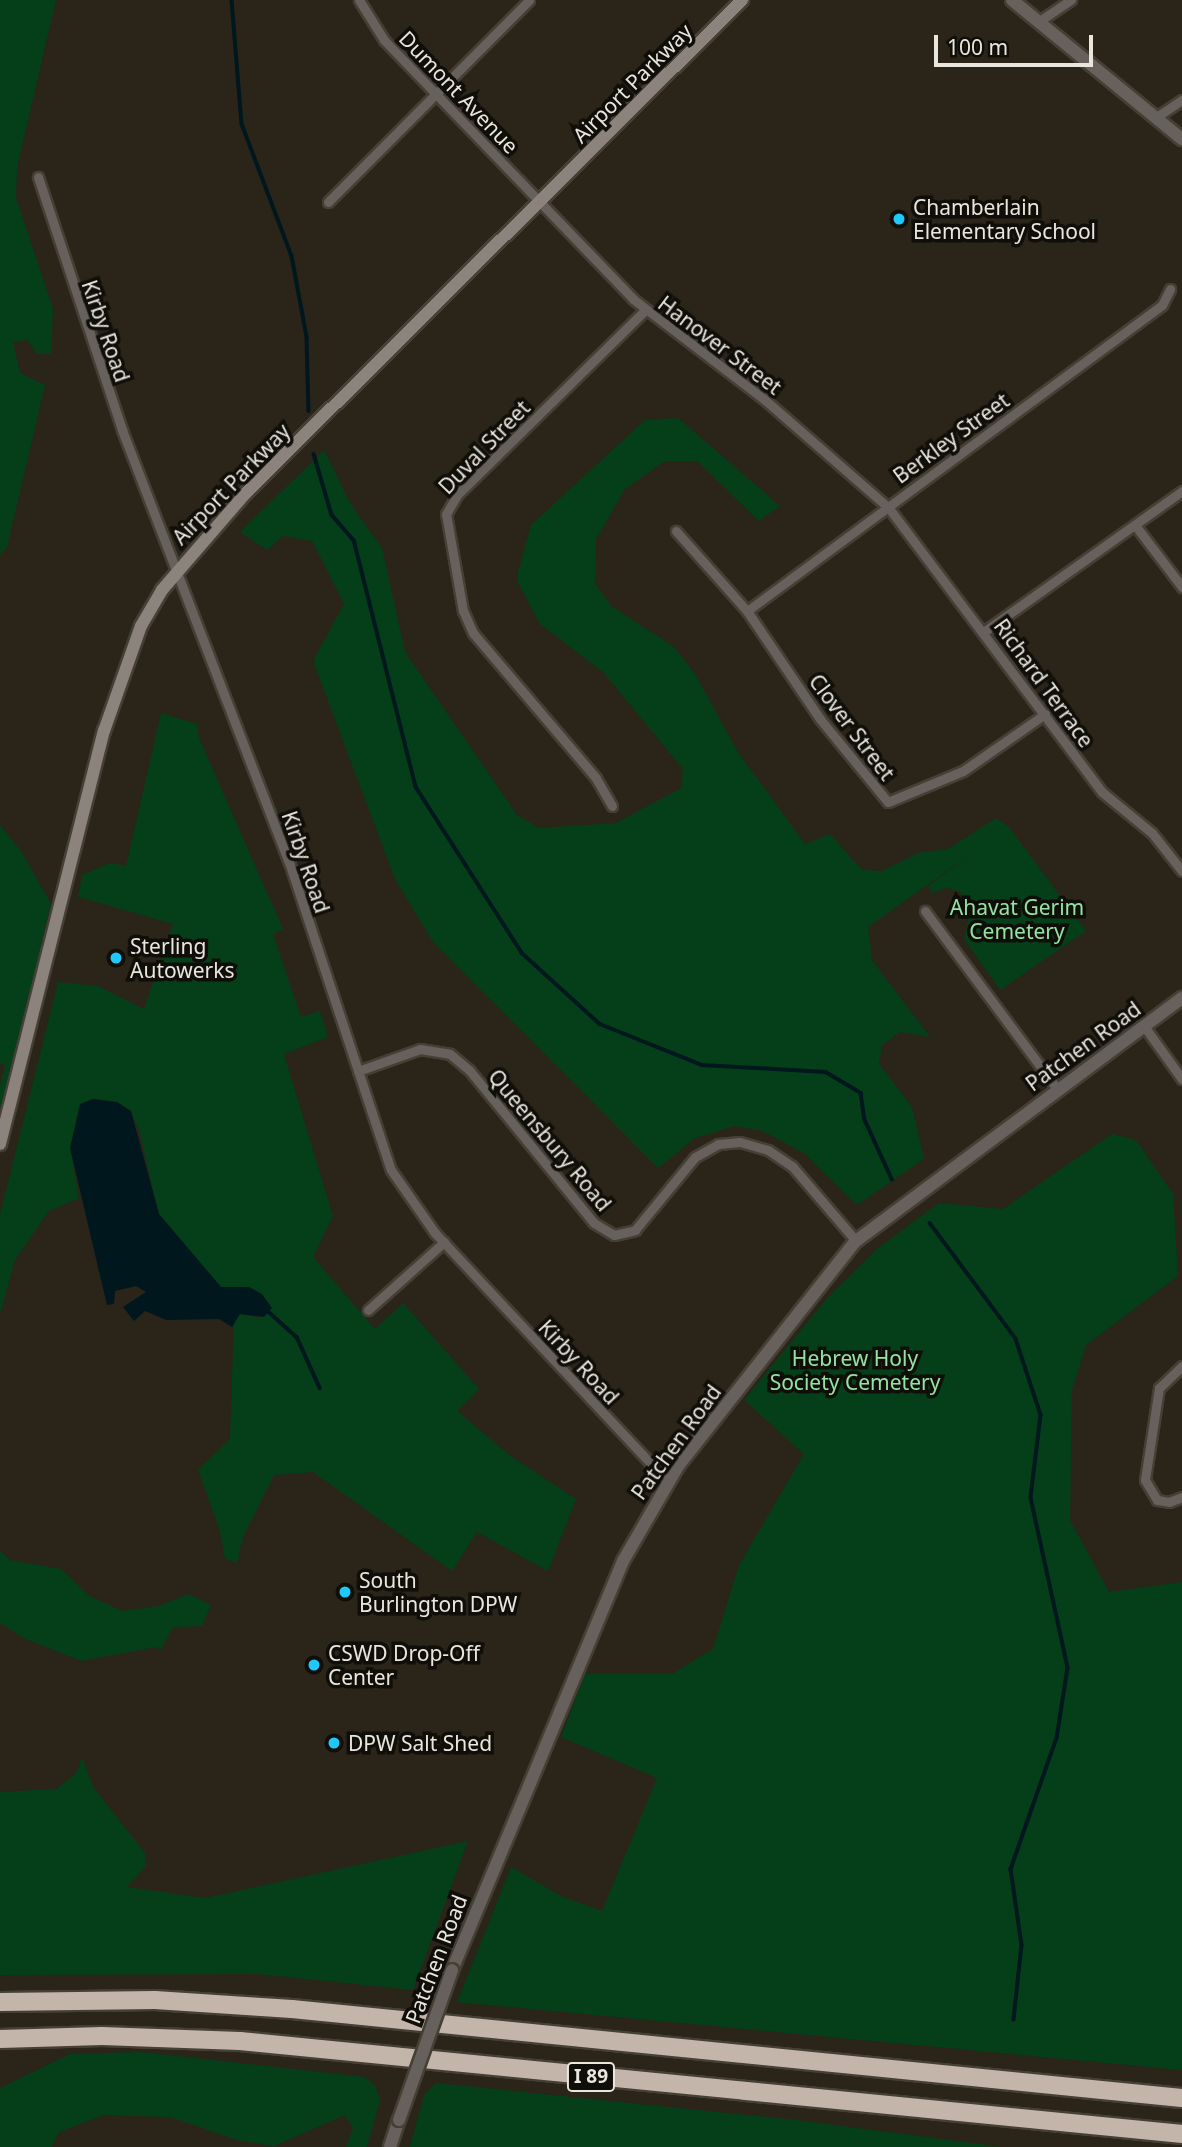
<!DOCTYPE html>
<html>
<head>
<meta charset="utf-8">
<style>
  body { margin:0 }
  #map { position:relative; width:1182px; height:2147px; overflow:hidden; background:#2a2419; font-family:"Noto Sans",sans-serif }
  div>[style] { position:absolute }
  .green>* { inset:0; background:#043f19 }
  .water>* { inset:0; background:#00171e }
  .stream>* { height:3.5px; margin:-1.75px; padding:0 1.75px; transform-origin:1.75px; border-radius:1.75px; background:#00171e }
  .roads { filter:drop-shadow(2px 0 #453f35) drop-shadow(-2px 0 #453f35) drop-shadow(0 2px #453f35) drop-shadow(0 -2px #453f35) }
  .minor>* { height:9px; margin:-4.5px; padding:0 4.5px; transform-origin:4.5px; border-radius:4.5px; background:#67615d }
  .tertiary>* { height:12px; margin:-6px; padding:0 6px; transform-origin:6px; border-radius:6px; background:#67615d }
  .secondary>* { height:12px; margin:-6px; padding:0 6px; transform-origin:6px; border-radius:6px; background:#8c837d }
  .motorway>* { height:18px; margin:-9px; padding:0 9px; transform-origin:9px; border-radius:9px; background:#c4b5ab }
  .bridges { filter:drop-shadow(2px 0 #453f35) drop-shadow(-2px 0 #453f35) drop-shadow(0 2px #453f35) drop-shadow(0 -2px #453f35) }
  .tertiary-bridge>* { height:12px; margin:-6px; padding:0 6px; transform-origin:6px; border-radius:6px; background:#67615d }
  .dots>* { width:19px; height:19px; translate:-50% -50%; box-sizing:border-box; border:4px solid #100e09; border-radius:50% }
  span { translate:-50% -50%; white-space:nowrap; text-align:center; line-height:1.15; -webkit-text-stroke:7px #100e09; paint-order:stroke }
  .shield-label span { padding:2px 5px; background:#100e09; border:2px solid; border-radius:5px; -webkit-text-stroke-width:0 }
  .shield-label { font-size:19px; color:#e9e6de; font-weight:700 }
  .street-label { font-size:21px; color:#e9e6de }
  .poi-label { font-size:21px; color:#e9e6de }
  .left { translate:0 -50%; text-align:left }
  .park-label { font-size:21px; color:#94e3a3 }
  .scale { position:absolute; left:934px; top:35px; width:159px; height:32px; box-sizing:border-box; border:4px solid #e9e6de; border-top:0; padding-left:9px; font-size:21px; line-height:24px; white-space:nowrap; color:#e9e6de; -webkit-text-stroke:5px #100e09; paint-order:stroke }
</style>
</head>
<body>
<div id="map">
  <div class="green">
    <div style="clip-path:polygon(0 0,56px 0,17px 167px,16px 198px,53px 309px,51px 354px,37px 354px,27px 340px,13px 342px,20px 373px,45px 385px,7px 547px,0 555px)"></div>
    <div style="clip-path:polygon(678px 418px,780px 506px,759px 521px,697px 461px,665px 461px,625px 489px,596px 539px,595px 584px,611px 606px,674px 647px,695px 674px,739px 754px,805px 844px,830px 834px,862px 870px,882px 871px,918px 853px,948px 849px,996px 818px,1009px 827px,1086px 931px,1000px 990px,964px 939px,970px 912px,967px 901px,959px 891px,946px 888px,932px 893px,928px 886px,975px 851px,868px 927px,872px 960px,930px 1037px,900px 1032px,882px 1045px,879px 1064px,912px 1107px,924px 1159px,857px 1205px,805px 1154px,763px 1131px,735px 1126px,695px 1138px,658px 1168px,433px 942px,395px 879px,313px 661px,344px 604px,312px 541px,283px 536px,267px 550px,240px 532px,324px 450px,350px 503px,382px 548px,405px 652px,517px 815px,539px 828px,616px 823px,681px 788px,683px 769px,604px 673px,540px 624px,518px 583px,518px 572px,531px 525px,645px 420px)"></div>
    <div style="clip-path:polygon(161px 713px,197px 724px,199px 738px,283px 929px,273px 934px,301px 1017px,320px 1011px,328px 1037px,284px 1054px,333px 1216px,313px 1257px,375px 1329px,403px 1303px,479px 1389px,457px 1411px,509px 1455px,576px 1499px,548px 1571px,477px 1532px,452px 1571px,313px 1472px,274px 1475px,243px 1537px,237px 1563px,225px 1559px,220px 1531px,198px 1470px,230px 1439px,234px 1319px,240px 1314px,261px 1318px,249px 1287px,221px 1287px,159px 1214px,139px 1130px,131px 1111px,117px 1102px,93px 1099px,70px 1148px,79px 1198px,49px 1211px,15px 1260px,0 1314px,0 1214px,58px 982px,98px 986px,144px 1009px,173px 924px,78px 897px,82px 875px,110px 863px,126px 866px)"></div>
    <div style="clip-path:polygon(0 825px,21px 851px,51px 904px,0 1121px,0 1084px,5px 1065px,0 1063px)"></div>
    <div style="clip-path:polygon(1112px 1134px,1136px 1140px,1173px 1194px,1178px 1276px,1086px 1345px,1072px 1390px,1070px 1520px,1109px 1592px,1182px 1582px,1182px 2070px,457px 2002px,511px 1867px,563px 1897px,602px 1911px,657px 1778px,561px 1737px,585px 1674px,672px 1674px,713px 1649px,739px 1565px,804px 1454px,744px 1400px,827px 1298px,878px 1248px,939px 1203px,1003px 1209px)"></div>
    <div style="clip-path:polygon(0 1551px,10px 1560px,61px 1569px,91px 1597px,123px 1611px,158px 1606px,189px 1594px,211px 1605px,202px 1626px,173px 1627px,160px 1651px,157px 1647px,81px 1661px,23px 1638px,0 1623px)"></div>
    <div style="clip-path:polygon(82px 1757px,93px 1787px,145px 1853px,146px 1866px,127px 1887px,205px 1898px,468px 1841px,413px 1990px,258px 1974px,0 1975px,0 1792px,57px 1789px,77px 1772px)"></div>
    <div style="clip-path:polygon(141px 2052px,365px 2077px,375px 2085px,380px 2100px,367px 2147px,346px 2147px,353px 2128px,345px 2115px,274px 2146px,237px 2140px,170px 2117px,104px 2115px,59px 2132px,52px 2147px,0 2147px,0 2088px,70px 2054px)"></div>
    <div style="clip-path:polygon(436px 2083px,796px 2120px,1002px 2147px,410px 2147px,424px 2095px)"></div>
  </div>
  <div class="water">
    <div style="clip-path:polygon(93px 1099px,117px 1102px,131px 1111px,159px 1214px,221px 1287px,249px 1287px,262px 1294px,272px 1308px,264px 1317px,240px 1314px,232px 1327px,219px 1319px,166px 1320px,145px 1311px,134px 1321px,123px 1307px,146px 1292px,136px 1286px,115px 1291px,114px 1304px,107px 1305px,70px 1148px,80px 1104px)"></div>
  </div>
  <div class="stream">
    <div style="left:232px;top:0;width:124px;rotate:85.4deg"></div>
    <div style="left:242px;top:124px;width:141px;rotate:69.3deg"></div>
    <div style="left:292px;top:256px;width:82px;rotate:79.5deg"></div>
    <div style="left:307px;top:337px;width:74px;rotate:88.5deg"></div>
    <div style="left:314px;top:454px;width:64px;rotate:73.6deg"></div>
    <div style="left:332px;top:515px;width:33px;rotate:49deg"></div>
    <div style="left:354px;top:540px;width:255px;rotate:75.9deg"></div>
    <div style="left:416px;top:787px;width:197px;rotate:57.4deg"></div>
    <div style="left:522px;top:953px;width:105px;rotate:42.3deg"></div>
    <div style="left:600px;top:1024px;width:110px;rotate:21.9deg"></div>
    <div style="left:702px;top:1065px;width:124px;rotate:3.2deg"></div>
    <div style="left:826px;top:1072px;width:41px;rotate:31deg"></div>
    <div style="left:861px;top:1093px;width:27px;rotate:82deg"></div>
    <div style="left:865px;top:1120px;width:65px;rotate:65.4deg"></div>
    <div style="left:930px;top:1223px;width:144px;rotate:53.4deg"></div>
    <div style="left:1016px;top:1339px;width:80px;rotate:71.8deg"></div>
    <div style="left:1041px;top:1415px;width:84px;rotate:96.9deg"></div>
    <div style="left:1031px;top:1498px;width:174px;rotate:77.7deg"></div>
    <div style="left:1068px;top:1668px;width:71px;rotate:98.9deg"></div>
    <div style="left:1057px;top:1738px;width:139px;rotate:109.3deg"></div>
    <div style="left:1011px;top:1869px;width:77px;rotate:81.8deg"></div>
    <div style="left:1022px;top:1945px;width:75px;rotate:96.1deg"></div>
    <div style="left:269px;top:1312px;width:38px;rotate:42deg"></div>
    <div style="left:297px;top:1337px;width:56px;rotate:65.7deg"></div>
  </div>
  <div class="roads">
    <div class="minor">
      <div style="left:359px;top:0;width:47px;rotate:58deg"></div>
      <div style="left:384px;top:40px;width:359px;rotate:46.1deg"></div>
      <div style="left:633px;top:299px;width:165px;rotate:37.4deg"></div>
      <div style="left:764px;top:399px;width:164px;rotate:41.1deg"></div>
      <div style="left:888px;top:507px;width:356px;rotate:53.1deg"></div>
      <div style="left:1102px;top:792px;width:65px;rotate:39.4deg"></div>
      <div style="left:1152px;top:833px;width:48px;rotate:51.7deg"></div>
      <div style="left:1038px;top:22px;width:40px;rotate:-34deg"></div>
      <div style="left:1155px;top:118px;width:32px;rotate:-34deg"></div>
      <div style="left:38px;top:177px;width:267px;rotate:71.6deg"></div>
      <div style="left:122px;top:430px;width:463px;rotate:68.9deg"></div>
      <div style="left:289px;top:862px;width:324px;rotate:71.7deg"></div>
      <div style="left:391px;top:1170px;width:77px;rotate:55.1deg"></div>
      <div style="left:435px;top:1233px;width:340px;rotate:46.9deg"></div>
      <div style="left:328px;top:202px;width:285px;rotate:-45.1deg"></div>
      <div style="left:1135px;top:525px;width:78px;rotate:52.8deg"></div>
      <div style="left:676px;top:531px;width:107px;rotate:48.4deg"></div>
      <div style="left:747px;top:611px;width:130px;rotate:55.9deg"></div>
      <div style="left:820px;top:719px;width:107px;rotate:50.7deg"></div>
      <div style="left:888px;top:802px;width:81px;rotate:-22.5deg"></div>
      <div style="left:963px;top:771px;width:100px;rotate:-34.8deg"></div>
      <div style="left:747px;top:611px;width:516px;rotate:-36.4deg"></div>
      <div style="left:1162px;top:305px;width:18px;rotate:-63deg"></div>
      <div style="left:985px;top:631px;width:242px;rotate:-35.4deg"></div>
      <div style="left:612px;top:806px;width:32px;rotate:-120deg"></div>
      <div style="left:596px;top:778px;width:190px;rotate:-130.3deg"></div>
      <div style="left:473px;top:633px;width:24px;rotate:-114deg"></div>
      <div style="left:463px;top:611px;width:98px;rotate:-99.9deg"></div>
      <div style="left:446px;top:514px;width:22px;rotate:-60deg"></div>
      <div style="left:457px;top:495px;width:264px;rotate:-44.5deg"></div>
      <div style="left:925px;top:911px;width:222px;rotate:53.4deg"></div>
      <div style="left:1144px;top:1026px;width:65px;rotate:54.4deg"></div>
      <div style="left:358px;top:1071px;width:66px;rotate:-19.5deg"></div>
      <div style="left:420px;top:1049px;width:30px;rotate:9deg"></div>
      <div style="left:450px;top:1054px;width:26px;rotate:40deg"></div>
      <div style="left:470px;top:1071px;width:196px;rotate:50.8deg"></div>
      <div style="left:594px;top:1223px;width:23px;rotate:31deg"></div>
      <div style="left:614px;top:1235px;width:22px;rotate:-13deg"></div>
      <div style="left:635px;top:1230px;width:94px;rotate:-50.6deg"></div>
      <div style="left:695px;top:1157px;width:26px;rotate:-29deg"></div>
      <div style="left:718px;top:1144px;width:22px;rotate:-5deg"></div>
      <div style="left:740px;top:1142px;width:29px;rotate:16deg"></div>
      <div style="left:768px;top:1150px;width:29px;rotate:34deg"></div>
      <div style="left:792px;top:1166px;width:99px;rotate:49.5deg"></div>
      <div style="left:368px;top:1310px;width:102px;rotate:-41.8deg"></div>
      <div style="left:1182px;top:1366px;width:32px;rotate:136deg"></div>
      <div style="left:1159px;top:1388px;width:93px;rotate:98.7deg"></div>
      <div style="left:1145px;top:1480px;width:23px;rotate:59deg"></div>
      <div style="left:1157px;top:1500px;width:12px;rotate:9deg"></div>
      <div style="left:1169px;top:1502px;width:14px;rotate:-21deg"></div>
    </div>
    <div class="tertiary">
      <div style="left:1012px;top:0;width:220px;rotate:39.3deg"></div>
      <div style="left:452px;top:1970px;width:443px;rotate:-67.3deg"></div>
      <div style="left:623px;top:1561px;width:110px;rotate:-59.9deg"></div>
      <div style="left:678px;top:1466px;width:287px;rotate:-51.7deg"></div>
      <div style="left:856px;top:1241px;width:407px;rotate:-36.7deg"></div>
      <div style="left:390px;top:2147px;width:28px;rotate:-72deg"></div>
    </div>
    <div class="secondary">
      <div style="left:0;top:1144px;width:426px;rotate:-75.9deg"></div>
      <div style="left:104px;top:731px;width:111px;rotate:-70.6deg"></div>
      <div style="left:141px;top:626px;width:42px;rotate:-59.7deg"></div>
      <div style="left:162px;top:590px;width:127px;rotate:-49.2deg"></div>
      <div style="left:245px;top:494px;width:701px;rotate:-44.83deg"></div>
    </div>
    <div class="motorway">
      <div style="left:0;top:2002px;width:155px;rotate:-0.7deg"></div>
      <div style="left:155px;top:2000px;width:137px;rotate:3.8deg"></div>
      <div style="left:292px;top:2009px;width:894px;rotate:5.71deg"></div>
      <div style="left:0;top:2039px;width:102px;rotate:-1.7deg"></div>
      <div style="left:102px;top:2036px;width:138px;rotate:2.1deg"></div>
      <div style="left:240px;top:2041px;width:947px;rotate:5.64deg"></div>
    </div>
  </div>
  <div class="bridges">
    <div class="tertiary-bridge">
      <div style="left:399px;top:2120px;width:159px;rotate:-70.5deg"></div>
    </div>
  </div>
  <div class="dots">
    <div style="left:899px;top:219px;background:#20c9fd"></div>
    <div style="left:116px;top:958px;background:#20c9fd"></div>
    <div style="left:345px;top:1592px;background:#20c9fd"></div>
    <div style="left:314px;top:1665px;background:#20c9fd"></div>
    <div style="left:334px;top:1743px;background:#20c9fd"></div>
  </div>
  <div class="shield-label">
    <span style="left:591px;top:2077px">I 89</span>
  </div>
  <div class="street-label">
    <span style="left:632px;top:83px;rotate:-45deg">Airport Parkway</span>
    <span style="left:459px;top:92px;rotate:46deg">Dumont Avenue</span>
    <span style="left:106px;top:331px;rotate:71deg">Kirby Road</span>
    <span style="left:720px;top:345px;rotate:37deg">Hanover Street</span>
    <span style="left:951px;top:438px;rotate:-36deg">Berkley Street</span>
    <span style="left:484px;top:447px;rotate:-46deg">Duval Street</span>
    <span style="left:231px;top:484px;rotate:-46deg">Airport Parkway</span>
    <span style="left:1044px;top:683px;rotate:54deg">Richard Terrace</span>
    <span style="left:852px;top:727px;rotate:53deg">Clover Street</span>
    <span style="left:306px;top:862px;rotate:71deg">Kirby Road</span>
    <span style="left:1083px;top:1046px;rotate:-36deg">Patchen Road</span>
    <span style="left:550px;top:1140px;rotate:50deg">Queensbury Road</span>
    <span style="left:579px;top:1362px;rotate:47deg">Kirby Road</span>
    <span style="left:676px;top:1442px;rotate:-54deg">Patchen Road</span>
    <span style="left:436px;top:1959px;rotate:-69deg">Patchen Road</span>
  </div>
  <div class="poi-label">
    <span class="left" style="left:913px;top:219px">Chamberlain<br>Elementary School</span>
    <span class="left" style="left:130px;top:958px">Sterling<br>Autowerks</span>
    <span class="left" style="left:359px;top:1592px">South<br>Burlington DPW</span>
    <span class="left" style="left:328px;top:1665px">CSWD Drop-Off<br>Center</span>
    <span class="left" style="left:348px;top:1743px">DPW Salt Shed</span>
  </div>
  <div class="park-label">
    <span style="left:1017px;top:919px">Ahavat Gerim<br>Cemetery</span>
    <span style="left:855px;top:1370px">Hebrew Holy<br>Society Cemetery</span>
  </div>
  <div class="scale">100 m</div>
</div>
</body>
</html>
